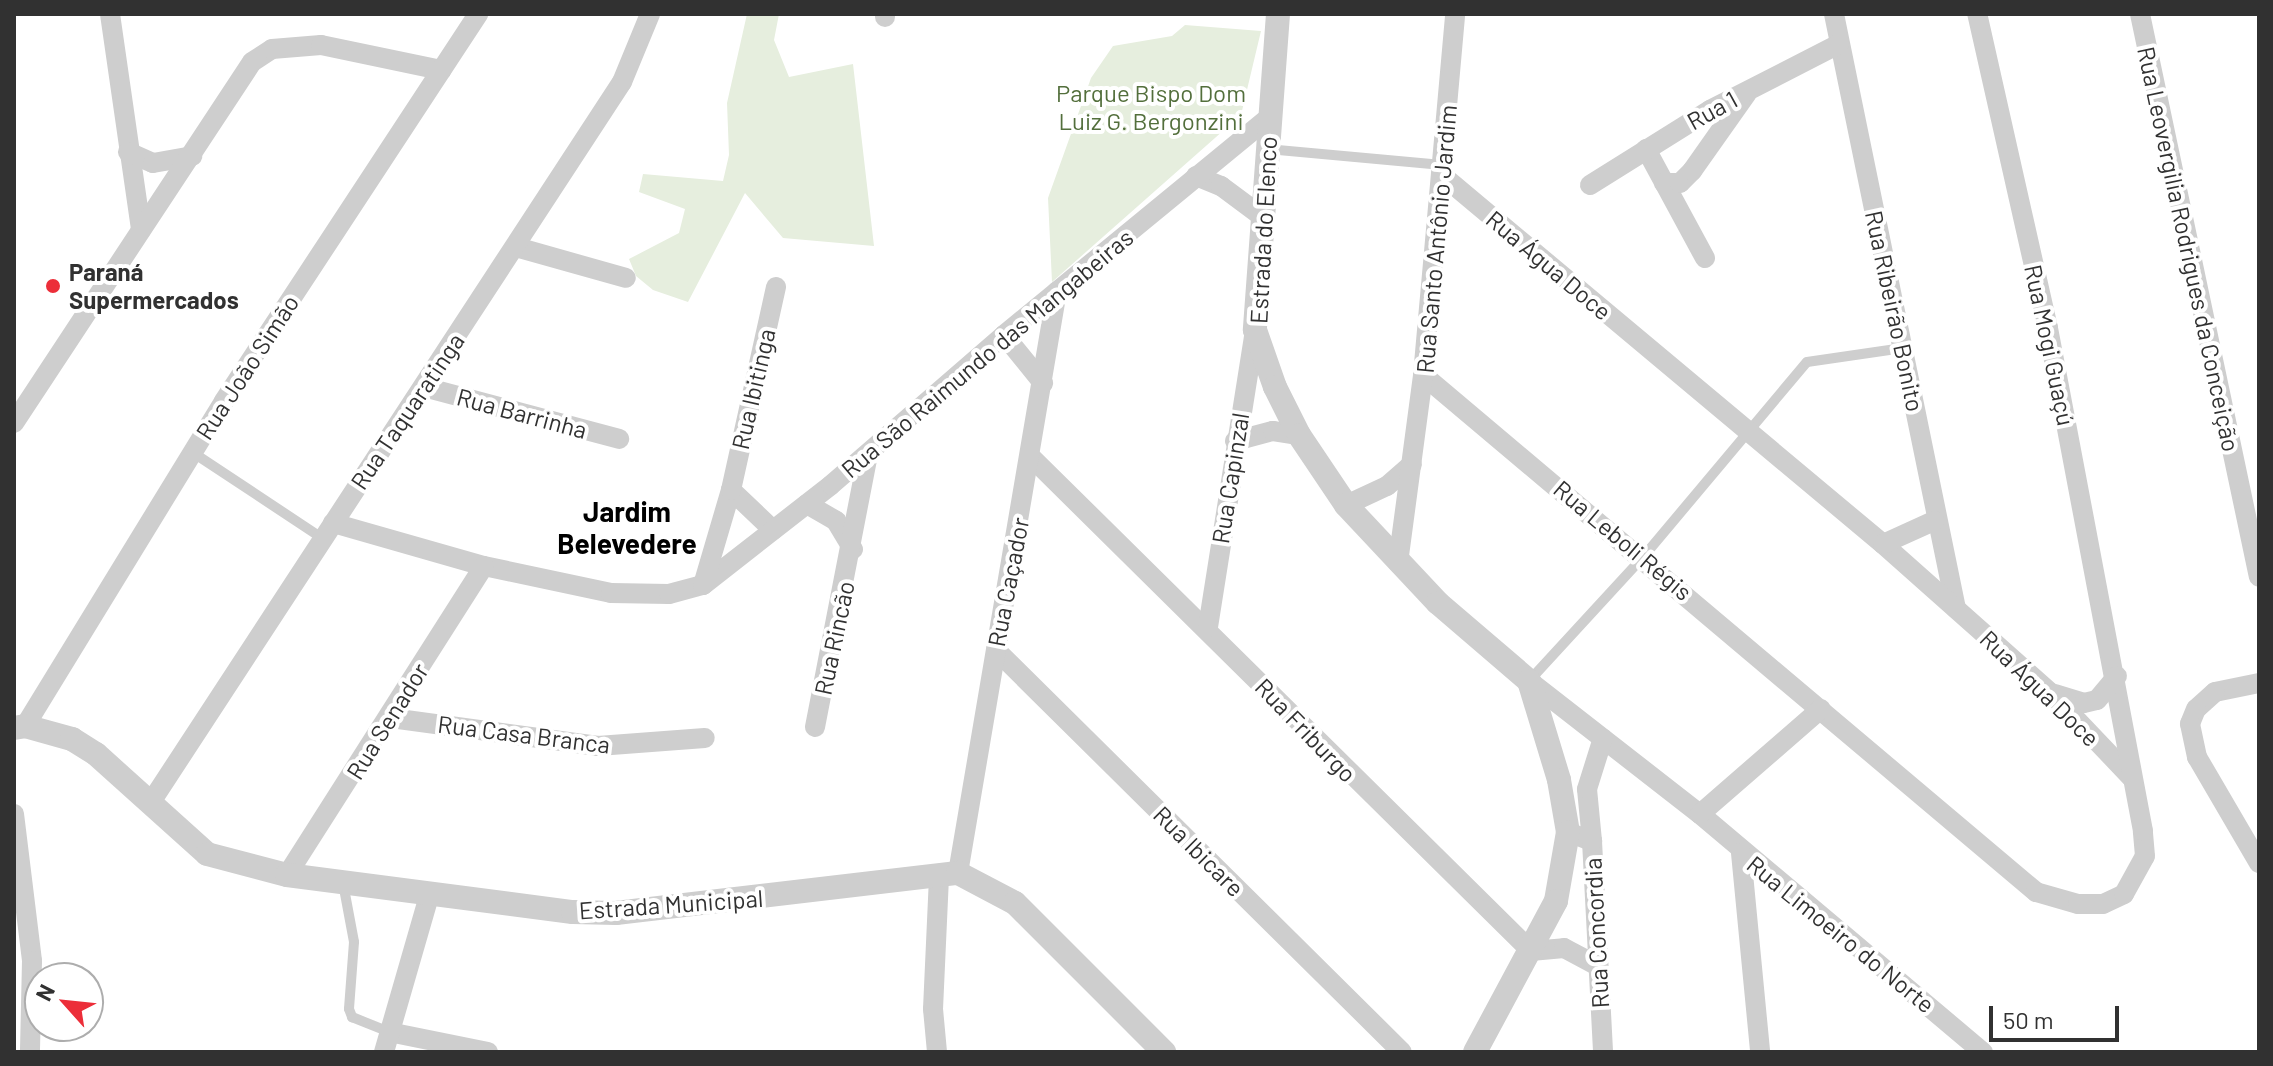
<!DOCTYPE html>
<html>
<head>
<meta charset="utf-8">
<style>
  body { margin:0 }
  #map { position:relative; width:2273px; height:1066px; overflow:hidden; background:#fff; font-family:Barlow,sans-serif }
  div>[style] { position:absolute }
  .green>* { inset:0; background:#e6eede }
  .service>* { height:10px; margin:-5px; padding:0 5px; transform-origin:5px; border-radius:5px; background:#cecece }
  .minor>* { height:20px; margin:-10px; padding:0 10px; transform-origin:10px; border-radius:10px; background:#cecece }
  .tertiary>* { height:24px; margin:-12px; padding:0 12px; transform-origin:12px; border-radius:12px; background:#cecece }
  .dots>* { width:22px; height:22px; translate:-50% -50%; box-sizing:border-box; border:4px solid #fff; border-radius:50% }
  span { translate:-50% -50%; white-space:nowrap; text-align:center; line-height:1.15; -webkit-text-stroke:8px #fff; paint-order:stroke }
  .park-label { font-size:24px; color:#536f3c }
  .street-label { font-size:24px; color:#313131 }
  .poi-label { font-size:24px; color:#313131; font-weight:700 }
  .left { translate:0 -50%; text-align:left }
  .quarter-label { font-size:28px; color:#000; font-weight:700 }
  .frame { position:absolute; inset:0; border:16px solid #313131; pointer-events:none }
  .north { position:absolute; left:24px; top:962px; width:80px; height:80px; box-sizing:border-box; background:#fff; border:2px solid #adadad; border-radius:50%; rotate:297deg; font-size:22px; font-weight:700; line-height:32px; text-align:center; color:#313131 }
  .north::after { content:''; display:block; margin:auto; width:28px; height:36px; background:#ec2e39; clip-path:polygon(50% 0,100% 100%,50% 72%,0 100%) }
  .scale { position:absolute; left:1989px; top:1006px; width:130px; height:36px; box-sizing:border-box; border:4px solid #313131; border-top:0; padding-left:10px; font-size:24px; line-height:28px; white-space:nowrap; color:#313131; -webkit-text-stroke:6px #fff; paint-order:stroke }
</style>
</head>
<body>
<div id="map">
  <div class="green">
    <div style="clip-path:polygon(747px 14px,779px 14px,774px 40px,789px 77px,853px 64px,874px 246px,783px 238px,745px 193px,688px 302px,653px 290px,636px 276px,629px 259px,679px 233px,685px 209px,639px 192px,643px 174px,723px 181px,729px 155px,727px 103px)"></div>
    <div style="clip-path:polygon(1185px 25px,1261px 31px,1241px 115px,1052px 282px,1048px 198px,1091px 78px,1113px 46px,1172px 36px)"></div>
  </div>
  <div class="service">
    <div style="left:1267px;top:149px;width:176px;rotate:5.2deg"></div>
    <div style="left:192px;top:452px;width:156px;rotate:33.5deg"></div>
    <div style="left:1529px;top:681px;width:170px;rotate:-47.4deg"></div>
    <div style="left:1644px;top:556px;width:253px;rotate:-50deg"></div>
    <div style="left:1807px;top:362px;width:97px;rotate:-8.3deg"></div>
    <div style="left:343px;top:883px;width:60px;rotate:79.4deg"></div>
    <div style="left:354px;top:942px;width:67px;rotate:94.3deg"></div>
    <div style="left:349px;top:1009px;width:9px;rotate:69deg"></div>
    <div style="left:352px;top:1017px;width:40px;rotate:22deg"></div>
  </div>
  <div class="minor">
    <div style="left:110px;top:14px;width:218px;rotate:81.8deg"></div>
    <div style="left:1834px;top:14px;width:607px;rotate:78.41deg"></div>
    <div style="left:2140px;top:14px;width:575px;rotate:78.07deg"></div>
    <div style="left:885px;top:17px;width:3px;rotate:-90deg"></div>
    <div style="left:1646px;top:149px;width:124px;rotate:61.6deg"></div>
    <div style="left:128px;top:152px;width:27px;rotate:24deg"></div>
    <div style="left:153px;top:163px;width:40px;rotate:-10deg"></div>
    <div style="left:1196px;top:176px;width:27px;rotate:22deg"></div>
    <div style="left:1221px;top:186px;width:49px;rotate:36.6deg"></div>
    <div style="left:1443px;top:176px;width:574px;rotate:39.91deg"></div>
    <div style="left:1883px;top:544px;width:225px;rotate:41.6deg"></div>
    <div style="left:2051px;top:693px;width:116px;rotate:46.4deg"></div>
    <div style="left:1664px;top:183px;width:16px"></div>
    <div style="left:1680px;top:183px;width:17px;rotate:-45deg"></div>
    <div style="left:1692px;top:171px;width:95px;rotate:-54.8deg"></div>
    <div style="left:1590px;top:185px;width:142px;rotate:-32deg"></div>
    <div style="left:1710px;top:110px;width:145px;rotate:-27.1deg"></div>
    <div style="left:516px;top:247px;width:114px;rotate:15.7deg"></div>
    <div style="left:1004px;top:335px;width:62px;rotate:50.9deg"></div>
    <div style="left:1423px;top:375px;width:802px;rotate:40.14deg"></div>
    <div style="left:2036px;top:892px;width:44px;rotate:15.9deg"></div>
    <div style="left:2078px;top:904px;width:25px"></div>
    <div style="left:2103px;top:904px;width:23px;rotate:-25deg"></div>
    <div style="left:2124px;top:894px;width:43px;rotate:-61.1deg"></div>
    <div style="left:2145px;top:856px;width:25px;rotate:-95deg"></div>
    <div style="left:2143px;top:831px;width:512px;rotate:-100.7deg"></div>
    <div style="left:2048px;top:328px;width:322px;rotate:-102.7deg"></div>
    <div style="left:424px;top:387px;width:202px;rotate:14.9deg"></div>
    <div style="left:14px;top:423px;width:432px;rotate:-56.6deg"></div>
    <div style="left:252px;top:62px;width:24px;rotate:-33deg"></div>
    <div style="left:272px;top:49px;width:49px;rotate:-4.7deg"></div>
    <div style="left:321px;top:45px;width:123px;rotate:11.8deg"></div>
    <div style="left:1235px;top:441px;width:39px;rotate:-15deg"></div>
    <div style="left:1273px;top:431px;width:26px;rotate:9deg"></div>
    <div style="left:1032px;top:458px;width:701px;rotate:44.65deg"></div>
    <div style="left:1531px;top:951px;width:33px;rotate:-5deg"></div>
    <div style="left:1564px;top:948px;width:36px;rotate:28deg"></div>
    <div style="left:731px;top:490px;width:58px;rotate:43.6deg"></div>
    <div style="left:807px;top:504px;width:34px;rotate:30deg"></div>
    <div style="left:836px;top:521px;width:33px;rotate:59deg"></div>
    <div style="left:1346px;top:505px;width:45px;rotate:-24.9deg"></div>
    <div style="left:1387px;top:486px;width:33px;rotate:-41deg"></div>
    <div style="left:333px;top:523px;width:157px;rotate:15.9deg"></div>
    <div style="left:484px;top:566px;width:130px;rotate:12deg"></div>
    <div style="left:611px;top:593px;width:58px;rotate:1deg"></div>
    <div style="left:669px;top:594px;width:35px;rotate:-15deg"></div>
    <div style="left:703px;top:585px;width:162px;rotate:-38deg"></div>
    <div style="left:831px;top:485px;width:229px;rotate:-40.9deg"></div>
    <div style="left:1004px;top:335px;width:342px;rotate:-39.4deg"></div>
    <div style="left:1883px;top:544px;width:56px;rotate:-24.3deg"></div>
    <div style="left:1398px;top:563px;width:190px;rotate:-82.4deg"></div>
    <div style="left:1423px;top:375px;width:362px;rotate:-84.9deg"></div>
    <div style="left:703px;top:585px;width:99px;rotate:-73.6deg"></div>
    <div style="left:731px;top:490px;width:208px;rotate:-77.5deg"></div>
    <div style="left:1208px;top:627px;width:301px;rotate:-81deg"></div>
    <div style="left:996px;top:650px;width:571px;rotate:44.72deg"></div>
    <div style="left:1529px;top:681px;width:217px;rotate:37.9deg"></div>
    <div style="left:1700px;top:814px;width:370px;rotate:40.1deg"></div>
    <div style="left:2259px;top:683px;width:45px;rotate:168.4deg"></div>
    <div style="left:2215px;top:692px;width:25px;rotate:138deg"></div>
    <div style="left:2196px;top:709px;width:16px;rotate:112deg"></div>
    <div style="left:2190px;top:724px;width:34px;rotate:78deg"></div>
    <div style="left:2197px;top:757px;width:123px;rotate:59.7deg"></div>
    <div style="left:2055px;top:694px;width:30px;rotate:17deg"></div>
    <div style="left:2084px;top:703px;width:13px;rotate:-13deg"></div>
    <div style="left:2097px;top:700px;width:31px;rotate:-50deg"></div>
    <div style="left:391px;top:718px;width:209px;rotate:7.7deg"></div>
    <div style="left:598px;top:746px;width:107px;rotate:-4.3deg"></div>
    <div style="left:25px;top:726px;width:381px;rotate:-58.5deg"></div>
    <div style="left:224px;top:401px;width:463px;rotate:-56.7deg"></div>
    <div style="left:815px;top:727px;width:278px;rotate:-79deg"></div>
    <div style="left:151px;top:802px;width:860px;rotate:-56.81deg"></div>
    <div style="left:622px;top:82px;width:74px;rotate:-67.6deg"></div>
    <div style="left:14px;top:814px;width:148px;rotate:83deg"></div>
    <div style="left:32px;top:961px;width:91px;rotate:91.3deg"></div>
    <div style="left:1700px;top:814px;width:160px;rotate:-41deg"></div>
    <div style="left:1568px;top:832px;width:26px;rotate:21deg"></div>
    <div style="left:1592px;top:841px;width:211px;rotate:87deg"></div>
    <div style="left:1592px;top:841px;width:52px;rotate:-95.5deg"></div>
    <div style="left:1587px;top:789px;width:53px;rotate:-72.6deg"></div>
    <div style="left:1741px;top:853px;width:200px;rotate:84.5deg"></div>
    <div style="left:958px;top:873px;width:590px;rotate:-80.35deg"></div>
    <div style="left:287px;top:875px;width:366px;rotate:-57.5deg"></div>
    <div style="left:389px;top:1032px;width:101px;rotate:11.4deg"></div>
    <div style="left:384px;top:1052px;width:162px;rotate:-73.9deg"></div>
    <div style="left:937px;top:1052px;width:43px;rotate:-95.3deg"></div>
    <div style="left:933px;top:1009px;width:134px;rotate:-87.4deg"></div>
  </div>
  <div class="tertiary">
    <div style="left:1278px;top:14px;width:317px;rotate:94.2deg"></div>
    <div style="left:1255px;top:330px;width:60px;rotate:70.7deg"></div>
    <div style="left:1275px;top:387px;width:54px;rotate:63.4deg"></div>
    <div style="left:1299px;top:435px;width:84px;rotate:56.1deg"></div>
    <div style="left:1346px;top:505px;width:134px;rotate:46.8deg"></div>
    <div style="left:1438px;top:603px;width:120px;rotate:40.6deg"></div>
    <div style="left:1529px;top:681px;width:103px;rotate:73.1deg"></div>
    <div style="left:1559px;top:780px;width:53px;rotate:80.2deg"></div>
    <div style="left:1568px;top:832px;width:70px;rotate:99.9deg"></div>
    <div style="left:1556px;top:901px;width:171px;rotate:118.2deg"></div>
    <div style="left:14px;top:728px;width:11px;rotate:-10deg"></div>
    <div style="left:25px;top:726px;width:49px;rotate:15.5deg"></div>
    <div style="left:72px;top:739px;width:28px;rotate:32deg"></div>
    <div style="left:96px;top:754px;width:149px;rotate:42deg"></div>
    <div style="left:207px;top:854px;width:83px;rotate:14.7deg"></div>
    <div style="left:287px;top:875px;width:288px;rotate:7.4deg"></div>
    <div style="left:573px;top:912px;width:43px;rotate:1.3deg"></div>
    <div style="left:616px;top:913px;width:344px;rotate:-6.7deg"></div>
    <div style="left:958px;top:873px;width:64px;rotate:27.8deg"></div>
    <div style="left:1015px;top:903px;width:211px;rotate:45deg"></div>
  </div>
  <div class="dots">
    <div style="left:53px;top:286px;background:#ec2e39"></div>
  </div>
  <div class="park-label">
    <span style="left:1151px;top:107px">Parque Bispo Dom<br>Luiz G. Bergonzini</span>
  </div>
  <div class="street-label">
    <span style="left:1712px;top:110px;rotate:-29deg">Rua 1</span>
    <span style="left:1263px;top:230px;rotate:-87deg">Estrada do Elenco</span>
    <span style="left:1436px;top:239px;rotate:-85deg">Rua Santo Antônio Jardim</span>
    <span style="left:2189px;top:249px;rotate:78deg">Rua Leovergilia Rodrigues da Conceição</span>
    <span style="left:1549px;top:265px;rotate:40deg">Rua Água Doce</span>
    <span style="left:1895px;top:311px;rotate:78deg">Rua Ribeirão Bonito</span>
    <span style="left:2050px;top:345px;rotate:78deg">Rua Mogi Guaçú</span>
    <span style="left:987px;top:353px;rotate:-40deg">Rua São Raimundo das Mangabeiras</span>
    <span style="left:247px;top:367px;rotate:-57deg">Rua João Simão</span>
    <span style="left:753px;top:389px;rotate:-77deg">Rua Ibitinga</span>
    <span style="left:407px;top:411px;rotate:-56deg">Rua Taquaratinga</span>
    <span style="left:522px;top:413px;rotate:15deg">Rua Barrinha</span>
    <span style="left:1230px;top:478px;rotate:-81deg">Rua Capinzal</span>
    <span style="left:1623px;top:540px;rotate:40deg">Rua Leboli Régis</span>
    <span style="left:1008px;top:582px;rotate:-79deg">Rua Caçador</span>
    <span style="left:834px;top:638px;rotate:-78deg">Rua Rincão</span>
    <span style="left:2040px;top:688px;rotate:44deg">Rua Água Doce</span>
    <span style="left:387px;top:721px;rotate:-58deg">Rua Senador</span>
    <span style="left:1306px;top:730px;rotate:46deg">Rua Friburgo</span>
    <span style="left:524px;top:734px;rotate:7deg">Rua Casa Branca</span>
    <span style="left:1199px;top:851px;rotate:45deg">Rua Ibicare</span>
    <span style="left:671px;top:904px;rotate:-4deg">Estrada Municipal</span>
    <span style="left:1596px;top:933px;rotate:-93deg">Rua Concordia</span>
    <span style="left:1841px;top:934px;rotate:39deg">Rua Limoeiro do Norte</span>
  </div>
  <div class="poi-label">
    <span class="left" style="left:69px;top:286px">Paraná<br>Supermercados</span>
  </div>
  <div class="quarter-label">
    <span style="left:627px;top:527px">Jardim<br>Belevedere</span>
  </div>
  <div class="frame"></div>
  <div class="north">N</div>
  <div class="scale">50 m</div>
</div>
</body>
</html>
